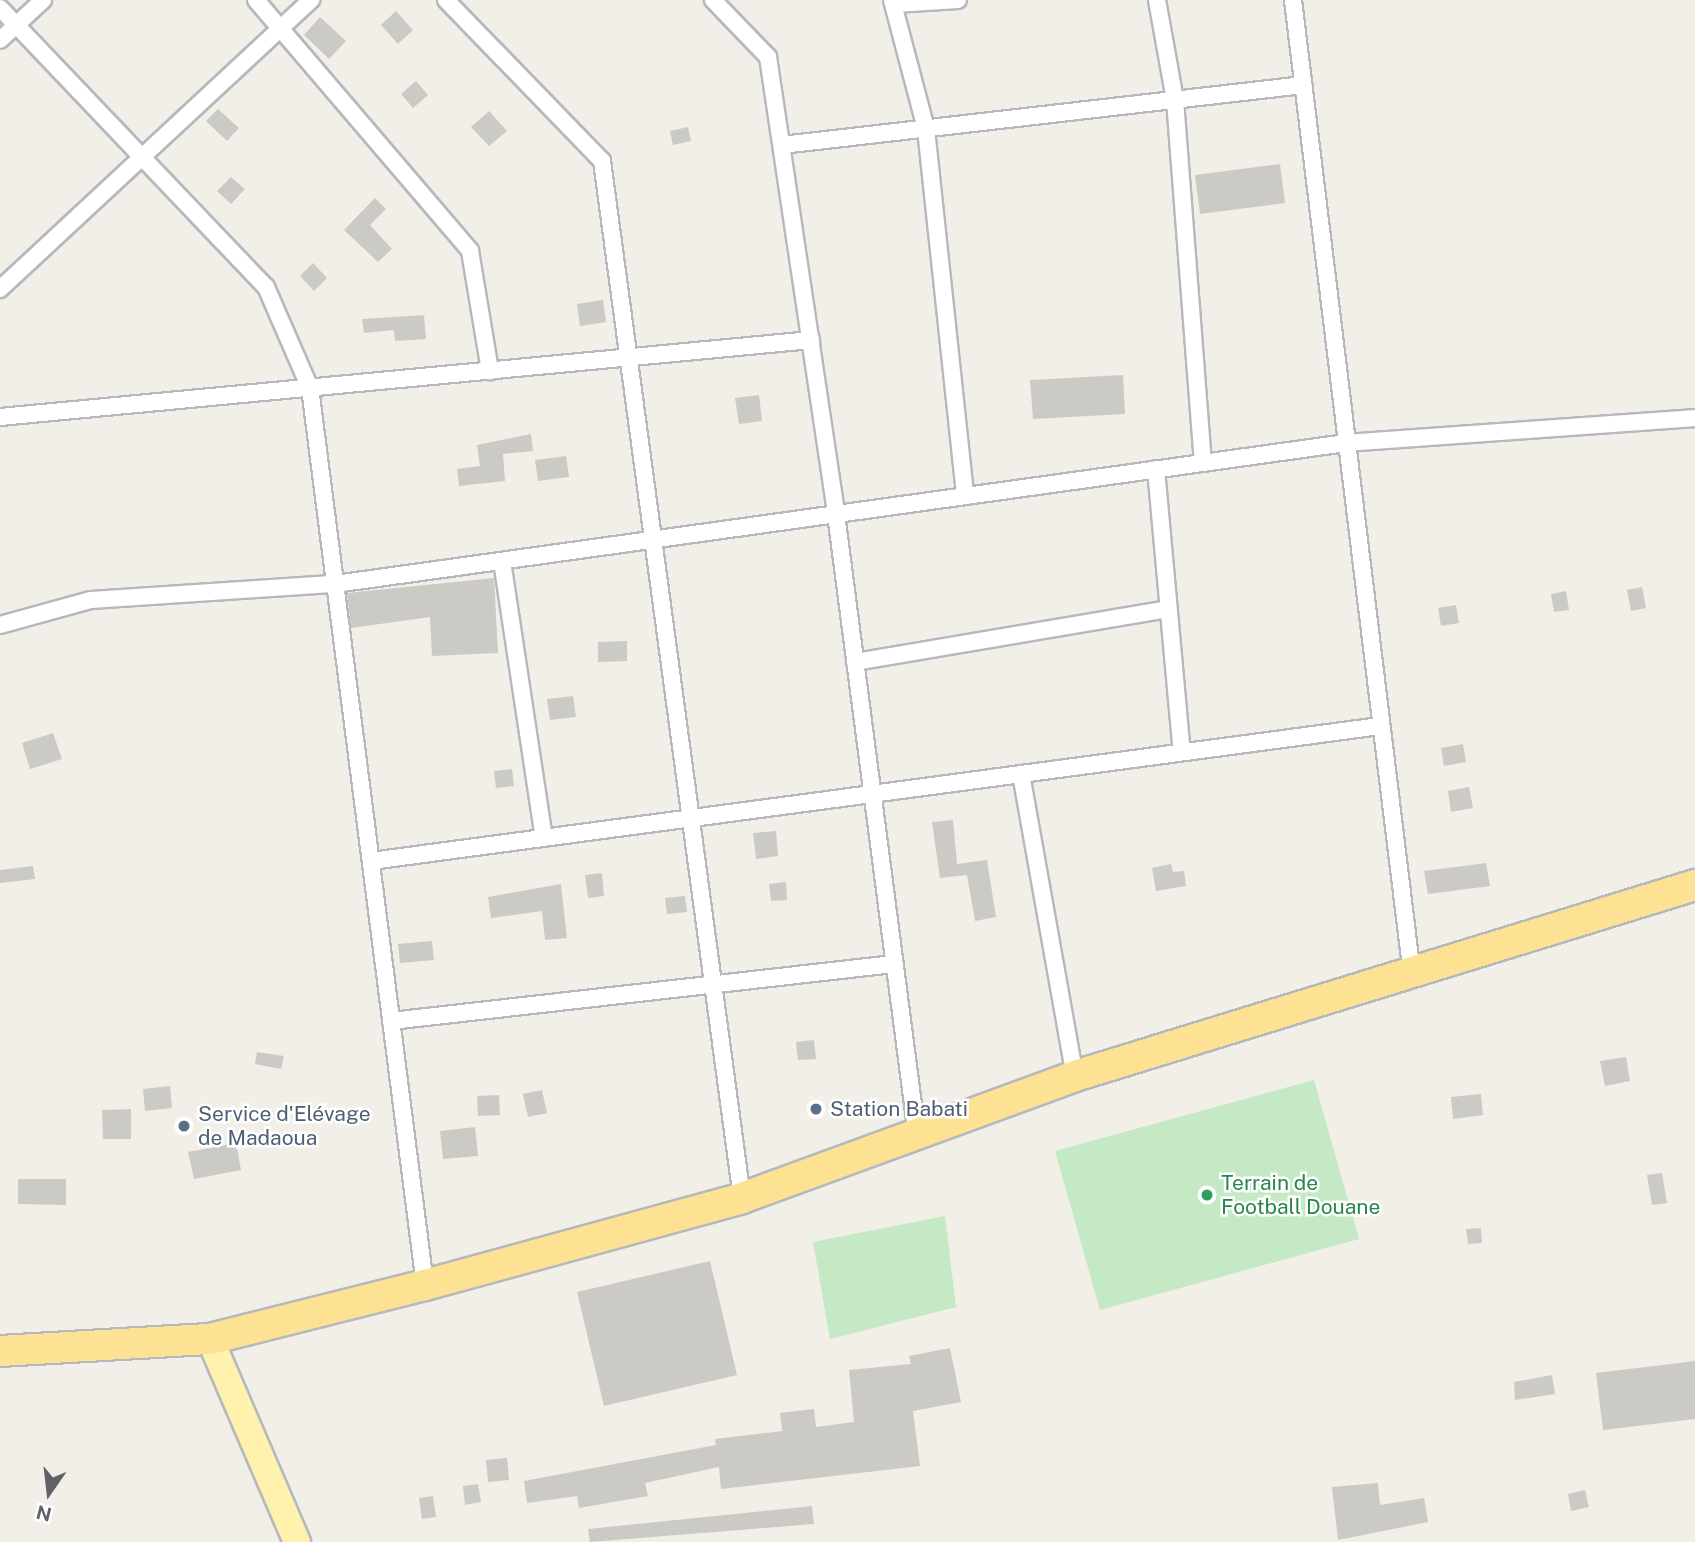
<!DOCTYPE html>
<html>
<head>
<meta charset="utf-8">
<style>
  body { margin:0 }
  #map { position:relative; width:1695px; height:1542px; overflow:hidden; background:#f1efe8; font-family:"Public Sans",sans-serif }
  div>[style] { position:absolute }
  .green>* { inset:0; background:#c5e8c5 }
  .building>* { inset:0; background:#cccac5 }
  .roads { filter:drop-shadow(2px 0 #b5b8bc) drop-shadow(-2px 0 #b5b8bc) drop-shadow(0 2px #b5b8bc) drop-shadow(0 -2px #b5b8bc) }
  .street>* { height:16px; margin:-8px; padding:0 8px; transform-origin:8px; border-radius:8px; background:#fff }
  .primary>* { height:26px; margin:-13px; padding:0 13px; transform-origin:13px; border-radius:13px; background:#fff2af }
  .highway>* { height:30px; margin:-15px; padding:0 15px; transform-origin:15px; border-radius:15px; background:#fde293 }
  .dots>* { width:19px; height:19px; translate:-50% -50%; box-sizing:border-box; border:4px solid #fff; border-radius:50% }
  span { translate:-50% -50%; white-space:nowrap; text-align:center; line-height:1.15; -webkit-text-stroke:5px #fff; paint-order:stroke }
  .service-label { font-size:21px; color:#4e5e75 }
  .left { translate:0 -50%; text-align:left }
  .leisure-label { font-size:21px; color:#27864d }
  .north { position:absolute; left:14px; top:1458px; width:70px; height:70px; -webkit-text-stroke:5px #fff; paint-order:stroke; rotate:194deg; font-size:19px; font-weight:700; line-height:28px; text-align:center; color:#5f6368 }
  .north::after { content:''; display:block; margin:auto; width:24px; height:32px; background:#5f6368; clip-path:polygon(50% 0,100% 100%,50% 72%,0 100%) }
</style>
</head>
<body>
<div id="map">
  <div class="green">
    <div style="clip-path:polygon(1314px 1080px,1359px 1239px,1100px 1310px,1055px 1151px)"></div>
    <div style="clip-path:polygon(945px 1216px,956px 1307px,830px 1339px,813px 1242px)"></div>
  </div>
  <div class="building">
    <div style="clip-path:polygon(396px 11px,413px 30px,398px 44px,381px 25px)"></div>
    <div style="clip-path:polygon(320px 17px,346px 41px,329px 59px,304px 35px)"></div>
    <div style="clip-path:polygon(416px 81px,428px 95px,413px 108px,401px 94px)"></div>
    <div style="clip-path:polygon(218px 109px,239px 128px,227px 141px,206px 121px)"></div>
    <div style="clip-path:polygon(489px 111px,507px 131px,489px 146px,471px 127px)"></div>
    <div style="clip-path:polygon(688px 127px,691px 141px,673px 145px,670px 131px)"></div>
    <div style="clip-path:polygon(1280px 164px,1285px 203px,1200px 214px,1195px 175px)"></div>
    <div style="clip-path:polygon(231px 177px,245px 189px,231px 204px,217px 191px)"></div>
    <div style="clip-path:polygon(375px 198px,386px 209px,370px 225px,392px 249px,378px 262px,344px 230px)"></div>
    <div style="clip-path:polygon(313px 263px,327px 278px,314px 291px,300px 276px)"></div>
    <div style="clip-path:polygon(603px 300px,606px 322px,580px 326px,577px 304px)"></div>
    <div style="clip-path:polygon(424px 315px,426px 339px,395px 341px,394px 330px,364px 333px,362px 319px)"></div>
    <div style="clip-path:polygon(1123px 375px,1125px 414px,1033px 419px,1030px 380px)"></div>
    <div style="clip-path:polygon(759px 395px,762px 421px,739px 424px,735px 398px)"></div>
    <div style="clip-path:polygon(531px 434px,533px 451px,503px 454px,505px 481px,459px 486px,457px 469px,480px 466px,477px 445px)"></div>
    <div style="clip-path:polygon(566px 456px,569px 477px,538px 481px,535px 460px)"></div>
    <div style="clip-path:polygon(494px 578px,498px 653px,432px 656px,430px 617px,351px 628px,347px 593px)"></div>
    <div style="clip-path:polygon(1642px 587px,1646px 608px,1631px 611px,1627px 590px)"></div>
    <div style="clip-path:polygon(1566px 591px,1569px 610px,1554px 612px,1551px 594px)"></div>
    <div style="clip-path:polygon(1456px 605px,1459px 623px,1441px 626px,1438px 608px)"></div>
    <div style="clip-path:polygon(627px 641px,627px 661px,598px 662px,598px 642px)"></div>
    <div style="clip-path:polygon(573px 696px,576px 717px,550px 720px,547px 699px)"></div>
    <div style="clip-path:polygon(53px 733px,62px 759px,30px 769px,22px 743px)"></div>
    <div style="clip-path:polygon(1463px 744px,1466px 762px,1444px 766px,1441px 748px)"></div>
    <div style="clip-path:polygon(512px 769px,514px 786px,496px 788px,494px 771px)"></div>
    <div style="clip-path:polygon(1469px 787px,1473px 808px,1451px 812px,1448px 791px)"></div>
    <div style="clip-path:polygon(953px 820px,957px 864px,987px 860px,996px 917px,975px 921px,967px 875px,940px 878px,932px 822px)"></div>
    <div style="clip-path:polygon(776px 831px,778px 856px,756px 859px,753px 833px)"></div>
    <div style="clip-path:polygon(1486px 863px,1490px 886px,1428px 894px,1424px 871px)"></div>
    <div style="clip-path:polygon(1171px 864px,1173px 872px,1184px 871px,1186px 886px,1156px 891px,1152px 868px)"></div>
    <div style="clip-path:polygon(33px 866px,35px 879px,0 883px,0 870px)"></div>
    <div style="clip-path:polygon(602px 873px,604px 896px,588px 898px,585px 875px)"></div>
    <div style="clip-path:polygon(786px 882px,787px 900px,771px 901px,769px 884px)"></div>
    <div style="clip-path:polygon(561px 884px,567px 938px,545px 940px,542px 911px,491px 918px,488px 897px)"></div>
    <div style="clip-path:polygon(685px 896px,687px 912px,667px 914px,665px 898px)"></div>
    <div style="clip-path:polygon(432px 941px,434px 960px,400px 963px,398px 944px)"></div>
    <div style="clip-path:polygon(814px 1040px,816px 1059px,798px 1060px,796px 1042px)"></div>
    <div style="clip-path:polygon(257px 1052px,284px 1056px,281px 1069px,255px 1064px)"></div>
    <div style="clip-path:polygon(1626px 1057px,1630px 1081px,1605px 1086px,1600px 1061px)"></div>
    <div style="clip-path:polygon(170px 1086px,172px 1108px,145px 1111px,143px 1089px)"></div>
    <div style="clip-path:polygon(542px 1090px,547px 1113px,528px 1117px,523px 1094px)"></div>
    <div style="clip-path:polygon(1481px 1094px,1483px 1115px,1453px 1119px,1451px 1097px)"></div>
    <div style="clip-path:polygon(499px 1095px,500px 1115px,478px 1116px,477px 1096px)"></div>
    <div style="clip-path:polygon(131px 1109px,131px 1139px,103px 1139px,102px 1110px)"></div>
    <div style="clip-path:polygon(475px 1127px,478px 1156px,443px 1159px,440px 1131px)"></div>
    <div style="clip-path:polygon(236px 1143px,241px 1170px,194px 1179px,188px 1152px)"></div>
    <div style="clip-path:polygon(1662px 1173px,1667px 1203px,1652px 1205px,1647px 1175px)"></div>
    <div style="clip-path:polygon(18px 1179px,66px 1179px,66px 1205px,18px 1204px)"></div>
    <div style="clip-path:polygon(1481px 1228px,1482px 1243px,1468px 1244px,1466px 1229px)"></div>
    <div style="clip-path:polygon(710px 1261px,737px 1375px,604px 1406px,577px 1292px)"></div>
    <div style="clip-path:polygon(950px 1348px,961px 1402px,913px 1411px,920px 1466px,721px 1489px,719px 1467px,645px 1483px,648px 1496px,579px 1508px,577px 1496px,527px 1503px,524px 1481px,716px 1445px,715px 1439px,782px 1431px,780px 1413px,814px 1409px,816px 1427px,854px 1422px,849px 1370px,911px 1364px,909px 1356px)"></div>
    <div style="clip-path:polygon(1695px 1361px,1695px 1419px,1603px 1430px,1596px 1373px)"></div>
    <div style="clip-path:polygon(1552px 1375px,1555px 1394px,1515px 1400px,1514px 1382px)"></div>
    <div style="clip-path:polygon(507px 1458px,509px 1480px,488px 1482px,486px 1460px)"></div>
    <div style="clip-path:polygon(1378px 1483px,1380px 1505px,1424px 1498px,1428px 1522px,1338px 1540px,1332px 1487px)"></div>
    <div style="clip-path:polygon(478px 1484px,481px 1502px,465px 1505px,463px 1486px)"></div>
    <div style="clip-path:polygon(1585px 1490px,1589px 1507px,1571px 1511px,1568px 1494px)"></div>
    <div style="clip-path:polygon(433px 1496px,436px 1517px,422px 1519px,419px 1498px)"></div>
    <div style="clip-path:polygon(812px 1506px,814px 1524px,590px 1542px,588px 1529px)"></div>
  </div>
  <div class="roads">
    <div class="street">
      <div style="left:256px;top:0;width:330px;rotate:49.5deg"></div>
      <div style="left:470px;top:251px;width:122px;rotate:80.5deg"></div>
      <div style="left:446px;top:0;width:224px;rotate:45.9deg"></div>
      <div style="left:602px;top:161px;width:1046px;rotate:82.31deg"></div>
      <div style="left:713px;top:0;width:79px;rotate:46deg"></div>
      <div style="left:768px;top:57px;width:462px;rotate:81.5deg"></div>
      <div style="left:836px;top:514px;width:626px;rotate:82.57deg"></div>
      <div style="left:892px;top:0;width:133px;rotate:75.2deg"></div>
      <div style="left:926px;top:129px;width:369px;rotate:83.9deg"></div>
      <div style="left:900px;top:0;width:6px;rotate:141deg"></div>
      <div style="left:895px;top:4px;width:63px;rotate:-3.6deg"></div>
      <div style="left:1157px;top:0;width:102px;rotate:79.8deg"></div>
      <div style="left:1175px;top:100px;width:364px;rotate:85.6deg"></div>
      <div style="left:1293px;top:0;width:982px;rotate:83.04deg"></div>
      <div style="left:0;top:8px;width:385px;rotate:46.4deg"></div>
      <div style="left:266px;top:287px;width:110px;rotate:66.5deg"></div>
      <div style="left:310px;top:388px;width:904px;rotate:82.69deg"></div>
      <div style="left:0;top:40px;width:59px;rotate:-42.9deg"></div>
      <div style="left:782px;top:145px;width:525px;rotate:-6.56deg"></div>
      <div style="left:0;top:289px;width:425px;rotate:-42.9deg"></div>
      <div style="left:0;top:417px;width:815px;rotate:-5.42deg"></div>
      <div style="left:1156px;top:469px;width:284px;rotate:84.8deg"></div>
      <div style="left:502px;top:561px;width:280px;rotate:81.4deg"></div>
      <div style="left:0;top:625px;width:94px;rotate:-15.4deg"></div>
      <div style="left:91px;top:600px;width:245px;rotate:-3.8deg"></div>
      <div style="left:335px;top:584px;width:1021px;rotate:-7.94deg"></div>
      <div style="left:1346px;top:443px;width:350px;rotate:-4.1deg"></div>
      <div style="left:855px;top:662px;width:318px;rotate:-9.6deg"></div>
      <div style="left:1021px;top:774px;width:307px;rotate:79.9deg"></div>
      <div style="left:371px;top:861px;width:1018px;rotate:-7.62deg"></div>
      <div style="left:391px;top:1021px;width:506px;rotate:-6.47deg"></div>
    </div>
    <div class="primary">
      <div style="left:210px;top:1339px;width:221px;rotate:66.8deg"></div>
    </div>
    <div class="highway">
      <div style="left:0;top:1351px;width:210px;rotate:-3.3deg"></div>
      <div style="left:210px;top:1339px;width:222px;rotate:-14.1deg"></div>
      <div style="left:425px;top:1285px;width:329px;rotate:-15.3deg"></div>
      <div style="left:742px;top:1198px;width:355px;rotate:-20.1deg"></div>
      <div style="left:1075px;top:1076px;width:649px;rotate:-17.12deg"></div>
    </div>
  </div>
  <div class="dots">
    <div style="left:816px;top:1109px;background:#5c6f8a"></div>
    <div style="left:184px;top:1126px;background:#5c6f8a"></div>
    <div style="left:1207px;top:1195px;background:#2e9e5b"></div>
  </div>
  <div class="service-label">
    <span class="left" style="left:830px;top:1109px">Station Babati</span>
    <span class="left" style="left:198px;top:1126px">Service d'Elévage<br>de Madaoua</span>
  </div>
  <div class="leisure-label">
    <span class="left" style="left:1221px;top:1195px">Terrain de<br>Football Douane</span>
  </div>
  <div class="north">N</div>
</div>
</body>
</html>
